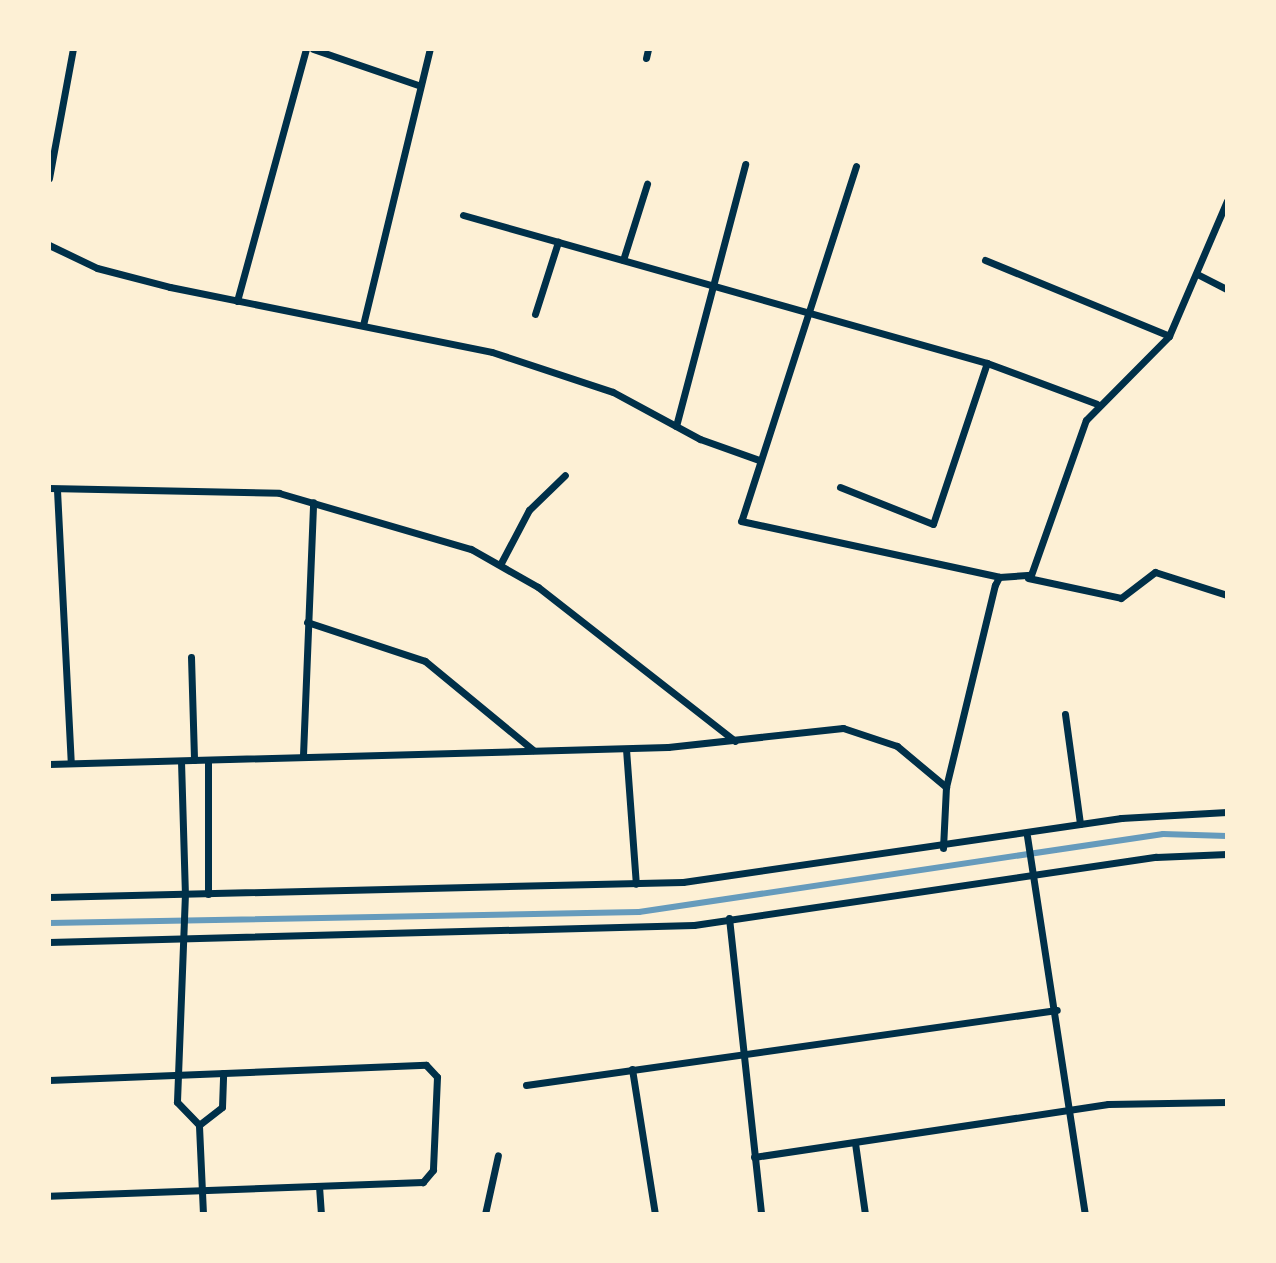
<!DOCTYPE html>
<html>
<head>
<meta charset="utf-8">
<style>
  body { margin:0 }
  #map { position:relative; width:1276px; height:1263px; overflow:hidden; background:#fdf0d5; font-family:"Sofia Sans Condensed",sans-serif }
  div>[style] { position:absolute }
  .stream>* { height:6px; margin:-3px; padding:0 3px; transform-origin:3px; border-radius:3px; background:#669bbc }
  .minor>* { height:7px; margin:-3.5px; padding:0 3.5px; transform-origin:3.5px; border-radius:3.5px; background:#003049 }
  span { translate:-50% -50%; white-space:nowrap; text-align:center; line-height:1.15; -webkit-text-stroke:7px #fdf0d5; paint-order:stroke }
  .frame { position:absolute; inset:0; border:51px solid #fdf0d5; pointer-events:none }
</style>
</head>
<body>
<div id="map">
  <div class="stream">
    <div style="left:49px;top:923px;width:590px;rotate:-1.07deg"></div>
    <div style="left:639px;top:912px;width:530px;rotate:-8.47deg"></div>
    <div style="left:1163px;top:834px;width:64px;rotate:1.8deg"></div>
  </div>
  <div class="minor">
    <div style="left:313px;top:49px;width:111px;rotate:18.9deg"></div>
    <div style="left:646px;top:58px;width:9px;rotate:-77deg"></div>
    <div style="left:856px;top:166px;width:373px;rotate:107.9deg"></div>
    <div style="left:741px;top:521px;width:264px;rotate:12.2deg"></div>
    <div style="left:49px;top:178px;width:131px;rotate:-79.5deg"></div>
    <div style="left:463px;top:215px;width:544px;rotate:15.77deg"></div>
    <div style="left:987px;top:363px;width:117px;rotate:20.4deg"></div>
    <div style="left:49px;top:245px;width:53px;rotate:25.6deg"></div>
    <div style="left:97px;top:268px;width:75px;rotate:14.6deg"></div>
    <div style="left:170px;top:287px;width:328px;rotate:11.4deg"></div>
    <div style="left:492px;top:352px;width:127px;rotate:18.3deg"></div>
    <div style="left:613px;top:392px;width:99px;rotate:28.4deg"></div>
    <div style="left:700px;top:439px;width:63px;rotate:19.6deg"></div>
    <div style="left:623px;top:260px;width:80px;rotate:-72.5deg"></div>
    <div style="left:985px;top:260px;width:199px;rotate:22.4deg"></div>
    <div style="left:1199px;top:275px;width:31px;rotate:27deg"></div>
    <div style="left:237px;top:301px;width:261px;rotate:-74.7deg"></div>
    <div style="left:535px;top:314px;width:76px;rotate:-72.3deg"></div>
    <div style="left:363px;top:325px;width:284px;rotate:-76.4deg"></div>
    <div style="left:676px;top:426px;width:271px;rotate:-75.2deg"></div>
    <div style="left:840px;top:487px;width:100px;rotate:21.7deg"></div>
    <div style="left:933px;top:524px;width:170px;rotate:-71.5deg"></div>
    <div style="left:49px;top:488px;width:230px;rotate:1.2deg"></div>
    <div style="left:279px;top:493px;width:200px;rotate:16.3deg"></div>
    <div style="left:471px;top:549px;width:77px;rotate:29.6deg"></div>
    <div style="left:538px;top:587px;width:250px;rotate:38deg"></div>
    <div style="left:57px;top:490px;width:273px;rotate:87.1deg"></div>
    <div style="left:501px;top:563px;width:60px;rotate:-62.2deg"></div>
    <div style="left:529px;top:510px;width:50px;rotate:-44.2deg"></div>
    <div style="left:1028px;top:578px;width:95px;rotate:12.1deg"></div>
    <div style="left:1121px;top:598px;width:43px;rotate:-37.4deg"></div>
    <div style="left:1155px;top:572px;width:76px;rotate:17.7deg"></div>
    <div style="left:307px;top:622px;width:124px;rotate:18.3deg"></div>
    <div style="left:425px;top:661px;width:140px;rotate:39.5deg"></div>
    <div style="left:191px;top:657px;width:103px;rotate:88.3deg"></div>
    <div style="left:1065px;top:714px;width:111px;rotate:82.2deg"></div>
    <div style="left:626px;top:749px;width:135px;rotate:85.8deg"></div>
    <div style="left:303px;top:755px;width:253px;rotate:-87.7deg"></div>
    <div style="left:208px;top:760px;width:134px;rotate:90deg"></div>
    <div style="left:181px;top:761px;width:132px;rotate:88.3deg"></div>
    <div style="left:185px;top:893px;width:209px;rotate:92.2deg"></div>
    <div style="left:177px;top:1102px;width:32px;rotate:46deg"></div>
    <div style="left:49px;top:764px;width:619px;rotate:-1.57deg"></div>
    <div style="left:668px;top:747px;width:176px;rotate:-6.2deg"></div>
    <div style="left:843px;top:728px;width:57px;rotate:18.4deg"></div>
    <div style="left:897px;top:746px;width:64px;rotate:39.9deg"></div>
    <div style="left:1027px;top:836px;width:382px;rotate:81.3deg"></div>
    <div style="left:943px;top:848px;width:61px;rotate:-87.2deg"></div>
    <div style="left:946px;top:787px;width:208px;rotate:-76.4deg"></div>
    <div style="left:995px;top:585px;width:9px;rotate:-63deg"></div>
    <div style="left:999px;top:577px;width:32px;rotate:-4deg"></div>
    <div style="left:1031px;top:575px;width:164px;rotate:-70.5deg"></div>
    <div style="left:1086px;top:420px;width:118px;rotate:-45.3deg"></div>
    <div style="left:1169px;top:336px;width:147px;rotate:-66.8deg"></div>
    <div style="left:49px;top:897px;width:634px;rotate:-1.36deg"></div>
    <div style="left:683px;top:882px;width:443px;rotate:-8.3deg"></div>
    <div style="left:1121px;top:818px;width:106px;rotate:-3.2deg"></div>
    <div style="left:729px;top:918px;width:298px;rotate:83.8deg"></div>
    <div style="left:49px;top:942px;width:645px;rotate:-1.51deg"></div>
    <div style="left:694px;top:925px;width:467px;rotate:-8.4deg"></div>
    <div style="left:1156px;top:857px;width:71px;rotate:-2.4deg"></div>
    <div style="left:632px;top:1069px;width:147px;rotate:81deg"></div>
    <div style="left:49px;top:1080px;width:377px;rotate:-2.3deg"></div>
    <div style="left:426px;top:1065px;width:16px;rotate:47deg"></div>
    <div style="left:437px;top:1077px;width:93px;rotate:92.5deg"></div>
    <div style="left:433px;top:1170px;width:16px;rotate:130deg"></div>
    <div style="left:423px;top:1182px;width:374px;rotate:177.9deg"></div>
    <div style="left:526px;top:1085px;width:536px;rotate:-8.04deg"></div>
    <div style="left:855px;top:1143px;width:72px;rotate:82deg"></div>
    <div style="left:754px;top:1157px;width:358px;rotate:-8.5deg"></div>
    <div style="left:1108px;top:1104px;width:119px;rotate:-1deg"></div>
    <div style="left:319px;top:1186px;width:28px;rotate:86deg"></div>
    <div style="left:203px;top:1214px;width:89px;rotate:-92.6deg"></div>
    <div style="left:199px;top:1125px;width:29px;rotate:-38deg"></div>
    <div style="left:222px;top:1107px;width:34px;rotate:-88deg"></div>
    <div style="left:485px;top:1214px;width:60px;rotate:-77.6deg"></div>
  </div>
  <div class="frame"></div>
</div>
</body>
</html>
